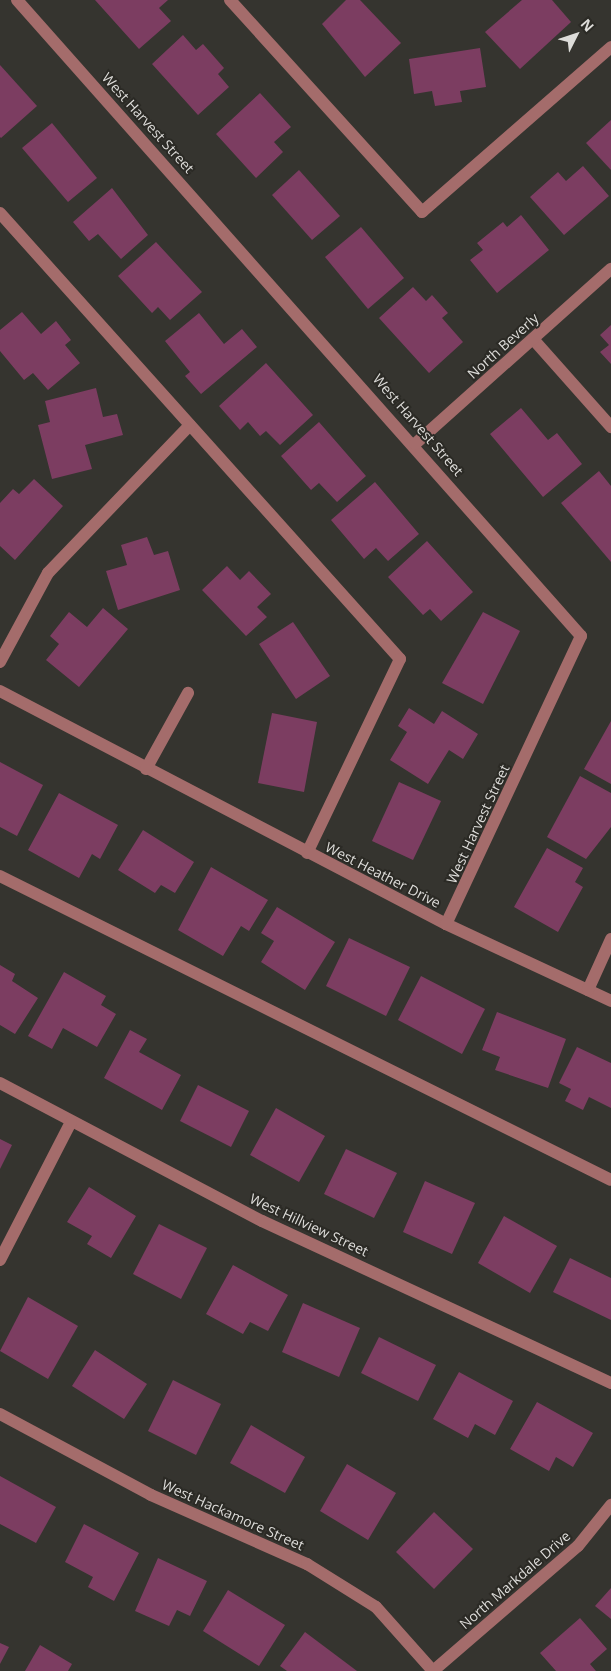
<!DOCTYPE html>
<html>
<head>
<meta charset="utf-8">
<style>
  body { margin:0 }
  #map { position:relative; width:611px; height:1671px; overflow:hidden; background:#35342f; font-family:"Open Sans",sans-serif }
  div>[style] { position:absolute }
  .building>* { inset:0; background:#7c3d61 }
  .minor>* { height:12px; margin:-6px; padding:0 6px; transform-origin:6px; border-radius:6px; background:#a46c6b }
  span { translate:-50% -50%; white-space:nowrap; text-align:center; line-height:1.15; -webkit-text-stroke:4px #2b2a25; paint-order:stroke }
  .street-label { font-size:14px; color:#dddcd9 }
  .north { position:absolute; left:551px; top:10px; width:50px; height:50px; -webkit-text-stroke:4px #2b2a25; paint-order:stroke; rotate:49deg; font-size:14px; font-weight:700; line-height:20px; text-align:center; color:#dddcd9 }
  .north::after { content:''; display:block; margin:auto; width:18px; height:22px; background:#dddcd9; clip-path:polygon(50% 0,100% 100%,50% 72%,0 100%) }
</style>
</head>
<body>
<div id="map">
  <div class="building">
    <div style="clip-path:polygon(95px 0,168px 0,159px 8px,171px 21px,139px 49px)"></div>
    <div style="clip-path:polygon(346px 0,360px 0,401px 43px,365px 77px,322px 24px)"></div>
    <div style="clip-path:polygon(522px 0,552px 0,571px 22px,520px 69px,485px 32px)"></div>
    <div style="clip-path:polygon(183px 35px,196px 50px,203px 44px,224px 68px,218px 74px,229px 87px,198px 115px,152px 64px)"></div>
    <div style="clip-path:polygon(480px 48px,486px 87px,460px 91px,462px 102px,435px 106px,432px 91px,414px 94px,409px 59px)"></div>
    <div style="clip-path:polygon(0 65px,37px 106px,1px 138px,0 137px)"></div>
    <div style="clip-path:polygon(260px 93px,291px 127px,274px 142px,283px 152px,256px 178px,216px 134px)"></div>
    <div style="clip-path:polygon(611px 120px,611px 170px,586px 143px)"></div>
    <div style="clip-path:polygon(52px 123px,97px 178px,68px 202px,22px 148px)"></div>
    <div style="clip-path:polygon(583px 166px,609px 196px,564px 235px,530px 197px,558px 172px,566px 181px)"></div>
    <div style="clip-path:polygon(299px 170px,340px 216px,312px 240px,272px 195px)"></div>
    <div style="clip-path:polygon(112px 188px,148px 235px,121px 259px,98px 234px,89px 241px,73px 222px)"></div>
    <div style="clip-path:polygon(521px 215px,549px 250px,497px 293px,470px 260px,483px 250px,477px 243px,503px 222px,507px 227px)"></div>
    <div style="clip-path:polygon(361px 227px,404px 278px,368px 309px,325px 257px)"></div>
    <div style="clip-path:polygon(156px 242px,202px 292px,170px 320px,158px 307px,152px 313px,118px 276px)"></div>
    <div style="clip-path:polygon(413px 287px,426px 301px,432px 295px,448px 313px,442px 318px,463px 342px,429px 373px,379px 318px)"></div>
    <div style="clip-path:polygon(22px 312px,41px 334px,56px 321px,71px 340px,65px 345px,80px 363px,48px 390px,33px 373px,24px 380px,0 351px,0 330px)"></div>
    <div style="clip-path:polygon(199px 313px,224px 344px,242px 329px,257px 347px,201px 394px,185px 376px,190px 372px,165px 341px)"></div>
    <div style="clip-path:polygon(611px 325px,611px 364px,600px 352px,609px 345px,600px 335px)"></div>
    <div style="clip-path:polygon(266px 363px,313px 415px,280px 445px,266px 431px,260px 436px,248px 422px,240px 430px,219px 406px)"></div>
    <div style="clip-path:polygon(96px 388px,103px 417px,117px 414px,123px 435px,85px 445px,92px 469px,52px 479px,38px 425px,50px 422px,45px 401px)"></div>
    <div style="clip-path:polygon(521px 408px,548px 440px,557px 433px,582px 464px,543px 497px,490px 434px)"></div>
    <div style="clip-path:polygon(319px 422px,366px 476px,337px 502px,319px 483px,311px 490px,281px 456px)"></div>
    <div style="clip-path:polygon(599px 471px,611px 486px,611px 562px,561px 503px)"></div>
    <div style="clip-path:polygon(34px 479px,63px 506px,15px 560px,0 546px,0 503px,13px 489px,19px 494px)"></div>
    <div style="clip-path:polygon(375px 482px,419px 534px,388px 561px,376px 548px,364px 559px,331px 520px)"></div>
    <div style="clip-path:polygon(147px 537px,154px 555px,168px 551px,180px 590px,118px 610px,106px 571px,127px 565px,121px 545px)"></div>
    <div style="clip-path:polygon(427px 541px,473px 592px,441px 621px,430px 609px,423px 615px,388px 577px)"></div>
    <div style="clip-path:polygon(227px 566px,240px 580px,249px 571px,271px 594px,257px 607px,267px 617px,246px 636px,202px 590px)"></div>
    <div style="clip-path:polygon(103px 608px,128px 629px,79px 687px,46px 660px,59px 644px,50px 636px,69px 612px,87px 627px)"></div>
    <div style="clip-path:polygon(483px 612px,520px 631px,483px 704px,442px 683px)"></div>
    <div style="clip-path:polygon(293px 622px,330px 676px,296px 699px,259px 644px)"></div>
    <div style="clip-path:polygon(409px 708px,434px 724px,442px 711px,478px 734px,463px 759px,449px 750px,428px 784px,390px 760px,407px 732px,398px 726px)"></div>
    <div style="clip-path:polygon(272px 713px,317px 722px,304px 792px,258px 783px)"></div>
    <div style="clip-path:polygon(611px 721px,611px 784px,584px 769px)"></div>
    <div style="clip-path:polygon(0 762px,43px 785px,17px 836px,0 827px)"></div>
    <div style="clip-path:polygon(580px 776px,611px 793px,611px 827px,586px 859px,547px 837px)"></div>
    <div style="clip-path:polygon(399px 782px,441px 801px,413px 860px,372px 841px)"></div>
    <div style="clip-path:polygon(59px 793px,118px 825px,100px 859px,92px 854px,79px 878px,28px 850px)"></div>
    <div style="clip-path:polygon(143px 830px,194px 862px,175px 893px,161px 885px,155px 893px,118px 870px)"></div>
    <div style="clip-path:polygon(547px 848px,583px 868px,575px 882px,583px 887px,558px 932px,514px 907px)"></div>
    <div style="clip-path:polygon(211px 867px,268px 900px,249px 931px,241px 926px,223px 956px,178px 930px)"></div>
    <div style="clip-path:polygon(277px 907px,335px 942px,305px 990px,261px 962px,274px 941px,261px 933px)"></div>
    <div style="clip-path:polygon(349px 938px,410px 967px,386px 1016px,326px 986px)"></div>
    <div style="clip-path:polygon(0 965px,15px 974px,12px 981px,38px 998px,15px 1034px,0 1025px)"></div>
    <div style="clip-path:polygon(64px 972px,106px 996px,101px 1005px,116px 1014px,97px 1047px,63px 1028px,52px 1049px,28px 1036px)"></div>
    <div style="clip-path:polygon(421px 976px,485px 1009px,462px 1054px,398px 1020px)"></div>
    <div style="clip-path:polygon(497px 1012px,566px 1039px,548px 1088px,495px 1070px,500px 1057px,482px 1050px)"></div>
    <div style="clip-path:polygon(130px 1030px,147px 1039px,139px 1052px,181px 1075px,162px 1110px,104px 1078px)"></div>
    <div style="clip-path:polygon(577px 1047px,611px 1063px,611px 1108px,589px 1097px,583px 1110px,565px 1101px,571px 1089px,559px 1083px)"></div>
    <div style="clip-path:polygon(198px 1085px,249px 1111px,231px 1147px,180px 1121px)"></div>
    <div style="clip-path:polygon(276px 1108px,325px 1136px,299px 1182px,250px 1155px)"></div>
    <div style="clip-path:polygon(0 1139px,12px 1145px,0 1169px)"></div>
    <div style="clip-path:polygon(346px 1149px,397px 1173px,374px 1218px,324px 1194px)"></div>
    <div style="clip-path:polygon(425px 1181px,475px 1203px,452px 1254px,403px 1232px)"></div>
    <div style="clip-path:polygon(89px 1187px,136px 1216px,111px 1258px,87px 1244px,92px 1236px,67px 1222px)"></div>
    <div style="clip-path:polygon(504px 1216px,557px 1246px,530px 1293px,478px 1263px)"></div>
    <div style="clip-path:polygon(159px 1224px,207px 1248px,181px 1299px,133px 1274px)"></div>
    <div style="clip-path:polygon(570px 1258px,611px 1278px,611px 1320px,553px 1292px)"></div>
    <div style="clip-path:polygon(233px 1265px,288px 1295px,268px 1331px,250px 1322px,243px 1334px,206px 1314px)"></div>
    <div style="clip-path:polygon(28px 1297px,78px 1326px,48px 1379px,0 1351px)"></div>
    <div style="clip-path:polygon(303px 1303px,360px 1328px,339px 1377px,282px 1352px)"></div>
    <div style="clip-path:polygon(379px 1337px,436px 1365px,418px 1401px,361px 1373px)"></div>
    <div style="clip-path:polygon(95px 1350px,147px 1384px,124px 1419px,72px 1386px)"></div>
    <div style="clip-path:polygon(459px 1372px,513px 1401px,495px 1435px,475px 1424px,468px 1438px,433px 1419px)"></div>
    <div style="clip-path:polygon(173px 1380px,221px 1404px,196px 1455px,148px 1431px)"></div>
    <div style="clip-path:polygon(537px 1402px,593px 1433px,573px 1467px,556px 1457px,549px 1471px,510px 1449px)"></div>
    <div style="clip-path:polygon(251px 1425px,305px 1457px,285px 1493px,230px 1463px)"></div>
    <div style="clip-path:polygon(347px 1464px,396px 1493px,368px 1540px,320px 1511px)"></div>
    <div style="clip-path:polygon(0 1476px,56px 1507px,36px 1543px,0 1524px)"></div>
    <div style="clip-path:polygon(434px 1512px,473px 1549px,434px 1589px,396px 1552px)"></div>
    <div style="clip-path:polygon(84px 1524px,139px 1553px,114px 1601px,88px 1587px,93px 1577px,65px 1562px)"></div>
    <div style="clip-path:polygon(158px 1558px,207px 1581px,190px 1616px,177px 1610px,169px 1626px,135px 1611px)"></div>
    <div style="clip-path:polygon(611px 1588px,611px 1619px,595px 1606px)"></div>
    <div style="clip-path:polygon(228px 1590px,285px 1625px,259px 1666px,203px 1631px)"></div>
    <div style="clip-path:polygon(580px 1618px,607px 1649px,590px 1664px,596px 1671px,556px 1671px,540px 1653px)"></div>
    <div style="clip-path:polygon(305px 1632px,357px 1671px,287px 1671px,280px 1666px)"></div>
    <div style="clip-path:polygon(0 1643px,9px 1647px,0 1664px)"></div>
    <div style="clip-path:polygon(40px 1645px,72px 1664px,68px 1671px,25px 1671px)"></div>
  </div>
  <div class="minor">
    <div style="left:17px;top:0;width:850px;rotate:48.43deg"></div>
    <div style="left:581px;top:636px;width:318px;rotate:115.1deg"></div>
    <div style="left:230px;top:0;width:286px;rotate:47.8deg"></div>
    <div style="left:422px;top:212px;width:251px;rotate:-41.1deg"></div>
    <div style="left:0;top:213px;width:599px;rotate:48.11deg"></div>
    <div style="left:400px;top:659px;width:215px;rotate:115.6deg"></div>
    <div style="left:533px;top:339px;width:118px;rotate:48.4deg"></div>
    <div style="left:415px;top:444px;width:263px;rotate:-41.8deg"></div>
    <div style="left:0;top:662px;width:101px;rotate:-61.7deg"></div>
    <div style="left:48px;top:573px;width:205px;rotate:-46.2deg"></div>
    <div style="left:0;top:691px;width:503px;rotate:27.58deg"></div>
    <div style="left:446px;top:924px;width:182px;rotate:25deg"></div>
    <div style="left:146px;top:769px;width:87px;rotate:-61.1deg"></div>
    <div style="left:0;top:876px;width:682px;rotate:26.45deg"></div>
    <div style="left:588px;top:990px;width:56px;rotate:-65.7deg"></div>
    <div style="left:0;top:1083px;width:296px;rotate:27.8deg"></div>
    <div style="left:262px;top:1221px;width:385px;rotate:24.9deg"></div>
    <div style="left:0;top:1260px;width:155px;rotate:-62.8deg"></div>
    <div style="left:0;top:1414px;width:171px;rotate:28.2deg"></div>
    <div style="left:151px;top:1495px;width:171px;rotate:23.9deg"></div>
    <div style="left:307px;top:1564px;width:81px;rotate:31.9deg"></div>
    <div style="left:376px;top:1607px;width:86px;rotate:48.3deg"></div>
    <div style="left:433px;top:1671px;width:191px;rotate:-40.8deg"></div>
    <div style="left:578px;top:1546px;width:53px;rotate:-51.2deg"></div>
  </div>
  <div class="street-label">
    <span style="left:148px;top:123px;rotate:48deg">West Harvest Street</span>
    <span style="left:503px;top:346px;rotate:-42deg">North Beverly</span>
    <span style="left:418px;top:425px;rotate:49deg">West Harvest Street</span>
    <span style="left:478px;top:824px;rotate:-65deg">West Harvest Street</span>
    <span style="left:383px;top:875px;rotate:27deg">West Heather Drive</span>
    <span style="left:309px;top:1225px;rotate:25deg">West Hillview Street</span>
    <span style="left:233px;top:1515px;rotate:24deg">West Hackamore Street</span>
    <span style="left:515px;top:1580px;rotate:-41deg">North Markdale Drive</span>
  </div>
  <div class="north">N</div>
</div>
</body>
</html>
